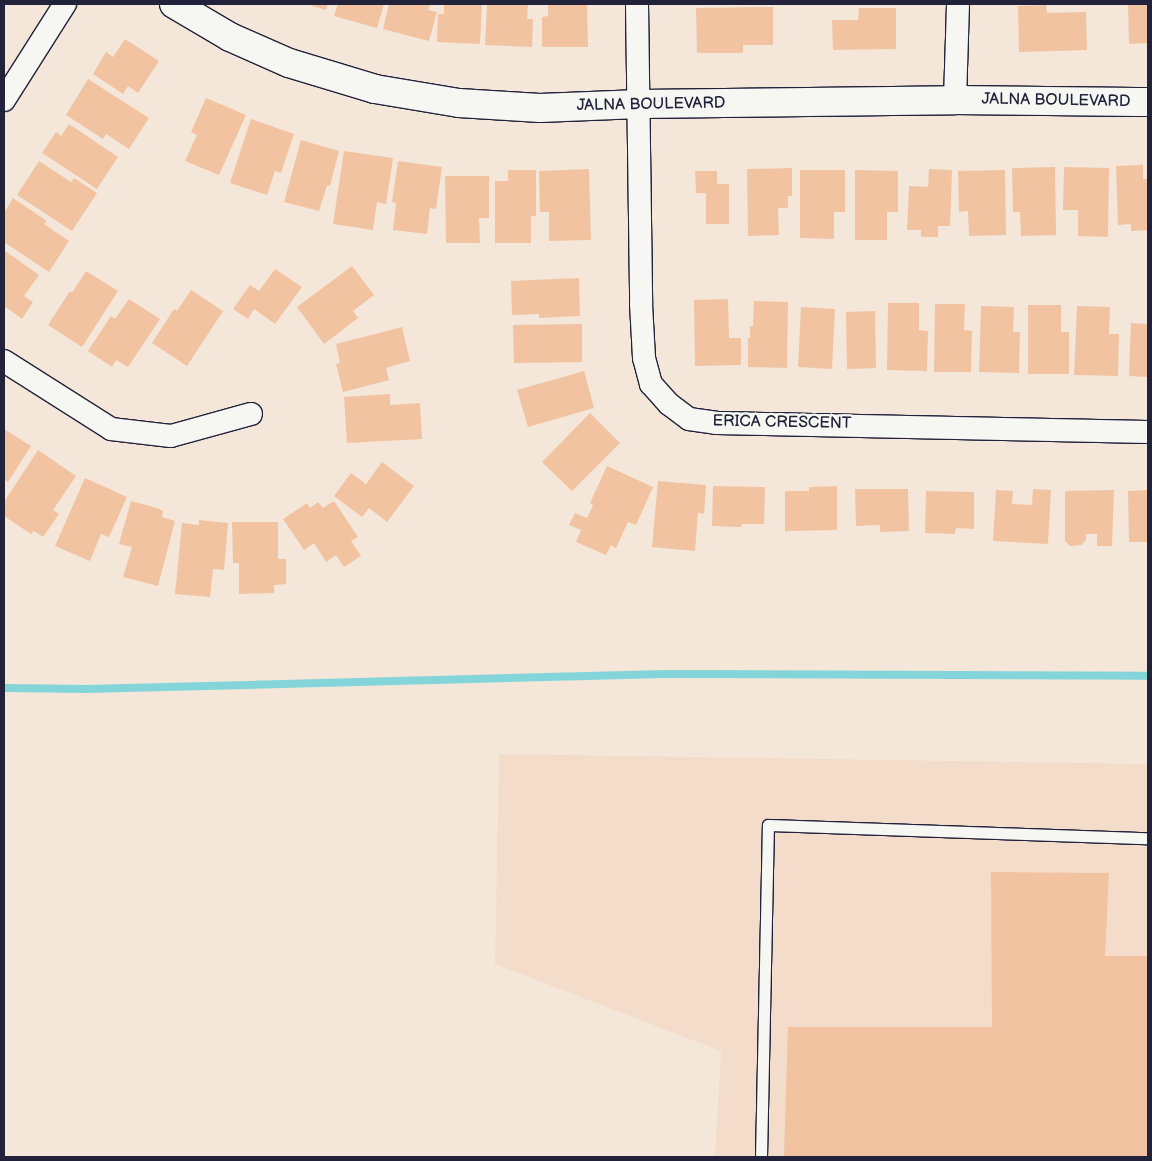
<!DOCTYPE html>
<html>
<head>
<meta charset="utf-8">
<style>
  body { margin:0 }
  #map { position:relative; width:1152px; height:1161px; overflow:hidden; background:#f4e7da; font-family:"Balsamiq Sans",sans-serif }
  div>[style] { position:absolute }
  .built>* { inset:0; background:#f3dcc9 }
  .stream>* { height:8px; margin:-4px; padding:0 4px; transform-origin:4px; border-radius:4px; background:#83d5d9 }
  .building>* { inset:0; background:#f1c3a1 }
  .roads { filter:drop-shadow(1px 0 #22223b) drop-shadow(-1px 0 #22223b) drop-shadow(0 1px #22223b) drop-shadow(0 -1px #22223b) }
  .lane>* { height:11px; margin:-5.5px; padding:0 5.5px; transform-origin:5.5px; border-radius:5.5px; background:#f6f6f2 }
  .street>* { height:22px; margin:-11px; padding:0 11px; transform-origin:11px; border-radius:11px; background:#f6f6f2 }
  .secondary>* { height:28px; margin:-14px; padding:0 14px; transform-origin:14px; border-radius:14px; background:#f6f6f2 }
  span { translate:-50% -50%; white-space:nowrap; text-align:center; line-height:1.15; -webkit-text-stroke:4.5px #f6f6f2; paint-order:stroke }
  .street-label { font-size:16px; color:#22223b }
  .frame { position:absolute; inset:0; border:5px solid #22223b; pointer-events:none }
</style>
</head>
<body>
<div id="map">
  <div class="built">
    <div style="clip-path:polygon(499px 754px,1148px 764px,1148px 1157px,715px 1157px,721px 1051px,495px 964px)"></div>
  </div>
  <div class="stream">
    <div style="left:4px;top:688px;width:83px;rotate:0.7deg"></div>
    <div style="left:87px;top:689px;width:579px;rotate:-1.48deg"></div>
    <div style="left:666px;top:674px;width:482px;rotate:0.2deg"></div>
  </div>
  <div class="building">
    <div style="clip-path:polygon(307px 4px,328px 4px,326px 10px)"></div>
    <div style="clip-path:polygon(338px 4px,384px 4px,377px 28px,334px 16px)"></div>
    <div style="clip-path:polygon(389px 4px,430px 4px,428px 10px,437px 12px,429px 41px,383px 29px)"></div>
    <div style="clip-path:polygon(444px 4px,482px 4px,480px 44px,437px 42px,438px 14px,444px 14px)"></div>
    <div style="clip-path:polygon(491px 4px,528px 4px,527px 19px,533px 19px,532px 47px,485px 45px,487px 5px)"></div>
    <div style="clip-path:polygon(548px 4px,587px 4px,588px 47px,542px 47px,542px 17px,548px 16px)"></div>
    <div style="clip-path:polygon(1128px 4px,1148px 4px,1148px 43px,1129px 44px)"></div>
    <div style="clip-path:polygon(1046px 5px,1047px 13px,1086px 12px,1087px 50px,1019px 52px,1018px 6px)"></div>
    <div style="clip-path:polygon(773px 7px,773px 45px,743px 45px,743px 53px,697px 53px,696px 8px)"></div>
    <div style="clip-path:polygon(859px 8px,896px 8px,896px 49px,833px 50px,832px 20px,858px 20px)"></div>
    <div style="clip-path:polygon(125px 39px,159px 61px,138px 93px,128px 86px,123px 94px,93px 74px,106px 52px,113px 57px)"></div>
    <div style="clip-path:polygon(88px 79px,149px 118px,129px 149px,106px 134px,103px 139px,66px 115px)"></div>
    <div style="clip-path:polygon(206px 98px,246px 115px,219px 175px,185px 161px,197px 135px,191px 132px)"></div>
    <div style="clip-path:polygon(251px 119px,294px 134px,281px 173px,275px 171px,267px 195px,230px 183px)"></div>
    <div style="clip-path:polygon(69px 124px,118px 157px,97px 189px,42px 153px,56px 132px,61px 136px)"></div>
    <div style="clip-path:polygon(301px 140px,339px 151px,330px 186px,327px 185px,319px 211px,284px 202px)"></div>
    <div style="clip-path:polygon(344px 151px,393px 158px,386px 204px,377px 202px,373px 230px,333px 224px)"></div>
    <div style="clip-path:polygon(39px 161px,71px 182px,74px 178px,97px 193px,72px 231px,17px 195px)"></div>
    <div style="clip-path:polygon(398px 161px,442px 167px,436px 209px,430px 208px,427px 234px,393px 230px,396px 203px,392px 202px)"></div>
    <div style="clip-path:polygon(1143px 165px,1143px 179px,1148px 179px,1148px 230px,1131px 231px,1131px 224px,1118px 225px,1116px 166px)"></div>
    <div style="clip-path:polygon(1055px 167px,1056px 235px,1021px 236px,1020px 212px,1013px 212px,1012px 168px)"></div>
    <div style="clip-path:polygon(1064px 167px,1109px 168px,1108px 237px,1078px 236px,1078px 210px,1063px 210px)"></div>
    <div style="clip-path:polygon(792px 168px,792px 196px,788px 196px,788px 208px,778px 208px,779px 235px,748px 236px,747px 169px)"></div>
    <div style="clip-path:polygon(589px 169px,591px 240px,549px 241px,549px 212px,540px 212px,539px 171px)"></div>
    <div style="clip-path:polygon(929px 169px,952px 170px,950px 226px,938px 226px,938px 237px,921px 237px,921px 230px,907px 230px,909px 186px,928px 187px)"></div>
    <div style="clip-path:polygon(508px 170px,536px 170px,536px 216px,531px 216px,531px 243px,495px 243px,495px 181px,508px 181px)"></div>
    <div style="clip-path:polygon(800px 170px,845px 170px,845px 212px,834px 212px,834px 239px,800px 238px)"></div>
    <div style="clip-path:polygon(855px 170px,898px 171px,898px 212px,887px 212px,887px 240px,855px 240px)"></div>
    <div style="clip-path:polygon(1005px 170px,1006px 235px,969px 236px,968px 211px,959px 212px,958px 171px)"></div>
    <div style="clip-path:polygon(695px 171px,717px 171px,717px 184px,729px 184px,729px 224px,706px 224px,706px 193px,696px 193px)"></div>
    <div style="clip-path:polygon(445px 176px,489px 176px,489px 218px,479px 218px,480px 243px,446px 243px)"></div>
    <div style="clip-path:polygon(13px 198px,47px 221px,44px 224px,69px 241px,49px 272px,4px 242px,4px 213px)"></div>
    <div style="clip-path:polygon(4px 250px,39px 275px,24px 296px,33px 302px,22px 319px,4px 306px)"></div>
    <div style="clip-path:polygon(352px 266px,374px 295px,353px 311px,358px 318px,324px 344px,297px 307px)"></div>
    <div style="clip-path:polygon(275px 269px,302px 287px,275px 324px,254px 309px,248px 319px,233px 309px,250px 285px,259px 291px)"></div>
    <div style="clip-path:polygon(86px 271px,118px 291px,82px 347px,48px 325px,70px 291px,72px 293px)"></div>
    <div style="clip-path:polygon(579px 278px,580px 316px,539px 318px,539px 314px,512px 315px,511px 281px)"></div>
    <div style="clip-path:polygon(191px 290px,223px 311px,187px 366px,152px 343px,174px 309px,177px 311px)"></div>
    <div style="clip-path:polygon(129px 299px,160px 319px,128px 367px,116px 360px,112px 367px,88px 351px,111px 316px,115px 319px)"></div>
    <div style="clip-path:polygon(728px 299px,729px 338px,741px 338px,741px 365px,695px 366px,694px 300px)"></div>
    <div style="clip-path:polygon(754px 301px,788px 302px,787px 368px,748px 367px,748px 338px,750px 338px,750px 326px,753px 326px)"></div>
    <div style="clip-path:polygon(888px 303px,919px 303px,919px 330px,928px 331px,927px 371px,887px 370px)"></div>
    <div style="clip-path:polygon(935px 304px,965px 304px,964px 330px,972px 331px,971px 372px,934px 372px)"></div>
    <div style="clip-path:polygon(1028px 305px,1061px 305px,1061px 332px,1069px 332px,1069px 374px,1028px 374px)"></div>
    <div style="clip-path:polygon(981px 306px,1014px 307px,1013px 332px,1020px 332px,1019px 373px,979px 372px)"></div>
    <div style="clip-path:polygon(1077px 306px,1110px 307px,1109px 334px,1119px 334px,1118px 376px,1074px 375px)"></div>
    <div style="clip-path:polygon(801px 307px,835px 309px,832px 369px,798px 367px)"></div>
    <div style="clip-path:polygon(875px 311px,876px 368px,847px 369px,846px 312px)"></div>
    <div style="clip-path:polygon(1131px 323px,1148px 324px,1148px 377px,1129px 376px)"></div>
    <div style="clip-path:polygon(582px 324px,582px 362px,514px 363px,513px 325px)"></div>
    <div style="clip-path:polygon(402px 327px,410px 361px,386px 368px,389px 380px,343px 392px,336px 364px,340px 363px,336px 344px)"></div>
    <div style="clip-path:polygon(584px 371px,594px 408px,528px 427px,517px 390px)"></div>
    <div style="clip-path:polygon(390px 394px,390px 405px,420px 403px,422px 439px,347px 443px,344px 397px)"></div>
    <div style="clip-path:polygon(590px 413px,620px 443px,572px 491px,542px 462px)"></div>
    <div style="clip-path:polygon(4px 429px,31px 446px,8px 482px,4px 480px)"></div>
    <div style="clip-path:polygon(38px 450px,76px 476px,53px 510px,59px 514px,43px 537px,34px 531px,31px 534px,4px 516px,4px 502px)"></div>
    <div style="clip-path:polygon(382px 462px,414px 486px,387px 522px,369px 508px,362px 517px,334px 496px,351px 473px,366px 484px)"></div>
    <div style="clip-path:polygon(607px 466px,653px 487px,636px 525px,628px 522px,616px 548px,611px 545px,606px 555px,576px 542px,581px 530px,569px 525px,575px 513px,587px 518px,593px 505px,590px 503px)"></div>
    <div style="clip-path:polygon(85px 478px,127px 497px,109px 537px,101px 534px,90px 561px,55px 546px)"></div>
    <div style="clip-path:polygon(658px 481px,706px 485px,704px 514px,698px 513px,695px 551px,652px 547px)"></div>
    <div style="clip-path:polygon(713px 486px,765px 487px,764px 524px,742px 524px,741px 527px,712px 526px)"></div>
    <div style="clip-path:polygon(837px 486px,837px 530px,785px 531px,785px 491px,809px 491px,809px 487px)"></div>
    <div style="clip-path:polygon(855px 489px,908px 489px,909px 531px,880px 532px,880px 525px,856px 526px)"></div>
    <div style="clip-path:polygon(1033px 489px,1051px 490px,1048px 544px,993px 541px,996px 490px,1013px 491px,1012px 504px,1032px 505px)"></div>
    <div style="clip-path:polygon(1114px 490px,1112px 546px,1097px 546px,1097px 534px,1086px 534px,1086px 540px,1081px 545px,1070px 546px,1065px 541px,1065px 491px)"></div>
    <div style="clip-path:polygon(1148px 490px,1148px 542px,1129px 542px,1128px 491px)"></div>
    <div style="clip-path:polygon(926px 491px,974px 492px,974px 529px,956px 528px,955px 534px,925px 533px)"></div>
    <div style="clip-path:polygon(131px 501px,157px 508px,163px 511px,162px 517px,175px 521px,158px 586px,123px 577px,132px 547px,119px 544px)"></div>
    <div style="clip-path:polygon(334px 501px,358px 537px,351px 541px,361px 556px,344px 567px,336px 555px,326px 562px,314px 543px,304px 550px,283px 519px,307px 503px,310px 508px,318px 502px,323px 508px)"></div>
    <div style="clip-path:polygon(199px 520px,228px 523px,224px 570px,213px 569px,210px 597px,175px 594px,182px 523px,199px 525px)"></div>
    <div style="clip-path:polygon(232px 522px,278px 522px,278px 559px,286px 559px,286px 584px,274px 585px,274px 593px,239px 594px,239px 563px,233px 563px)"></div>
    <div style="clip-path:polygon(991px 872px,1109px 873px,1105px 956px,1148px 956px,1148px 1157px,784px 1157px,788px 1027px,992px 1027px)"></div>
  </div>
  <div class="roads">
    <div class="lane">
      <div style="left:761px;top:1157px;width:332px;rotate:-88.8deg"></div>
      <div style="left:768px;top:825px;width:380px;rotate:2deg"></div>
    </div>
    <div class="street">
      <div style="left:637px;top:4px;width:300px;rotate:89.2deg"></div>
      <div style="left:641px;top:304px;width:54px;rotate:86.8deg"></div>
      <div style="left:644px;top:358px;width:27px;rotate:75deg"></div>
      <div style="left:651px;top:384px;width:27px;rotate:48deg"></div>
      <div style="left:669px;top:404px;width:25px;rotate:37deg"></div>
      <div style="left:689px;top:419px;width:27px;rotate:8deg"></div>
      <div style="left:716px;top:423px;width:432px;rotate:1.2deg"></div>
      <div style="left:4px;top:100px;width:114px;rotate:-57.6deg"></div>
      <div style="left:955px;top:100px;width:96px;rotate:-88.2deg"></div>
      <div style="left:4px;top:361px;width:127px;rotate:32.4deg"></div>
      <div style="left:111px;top:429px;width:60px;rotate:6.7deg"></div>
      <div style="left:171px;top:436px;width:83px;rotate:-15.4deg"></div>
    </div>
    <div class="secondary">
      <div style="left:174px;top:4px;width:65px;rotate:30.5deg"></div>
      <div style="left:230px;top:37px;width:64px;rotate:23.8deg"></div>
      <div style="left:289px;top:63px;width:90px;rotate:16.8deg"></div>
      <div style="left:375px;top:89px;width:85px;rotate:9.5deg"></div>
      <div style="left:459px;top:103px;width:81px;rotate:3.5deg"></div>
      <div style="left:540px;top:108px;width:100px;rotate:-2.3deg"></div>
      <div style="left:640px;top:104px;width:315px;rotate:-0.7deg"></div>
      <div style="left:955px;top:100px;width:193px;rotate:0.6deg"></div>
    </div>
  </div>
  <div class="street-label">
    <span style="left:1056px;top:101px;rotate:1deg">JALNA BOULEVARD</span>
    <span style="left:651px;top:105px;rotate:-1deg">JALNA BOULEVARD</span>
    <span style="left:782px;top:423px;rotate:1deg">ERICA CRESCENT</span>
  </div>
  <div class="frame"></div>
</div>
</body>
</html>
